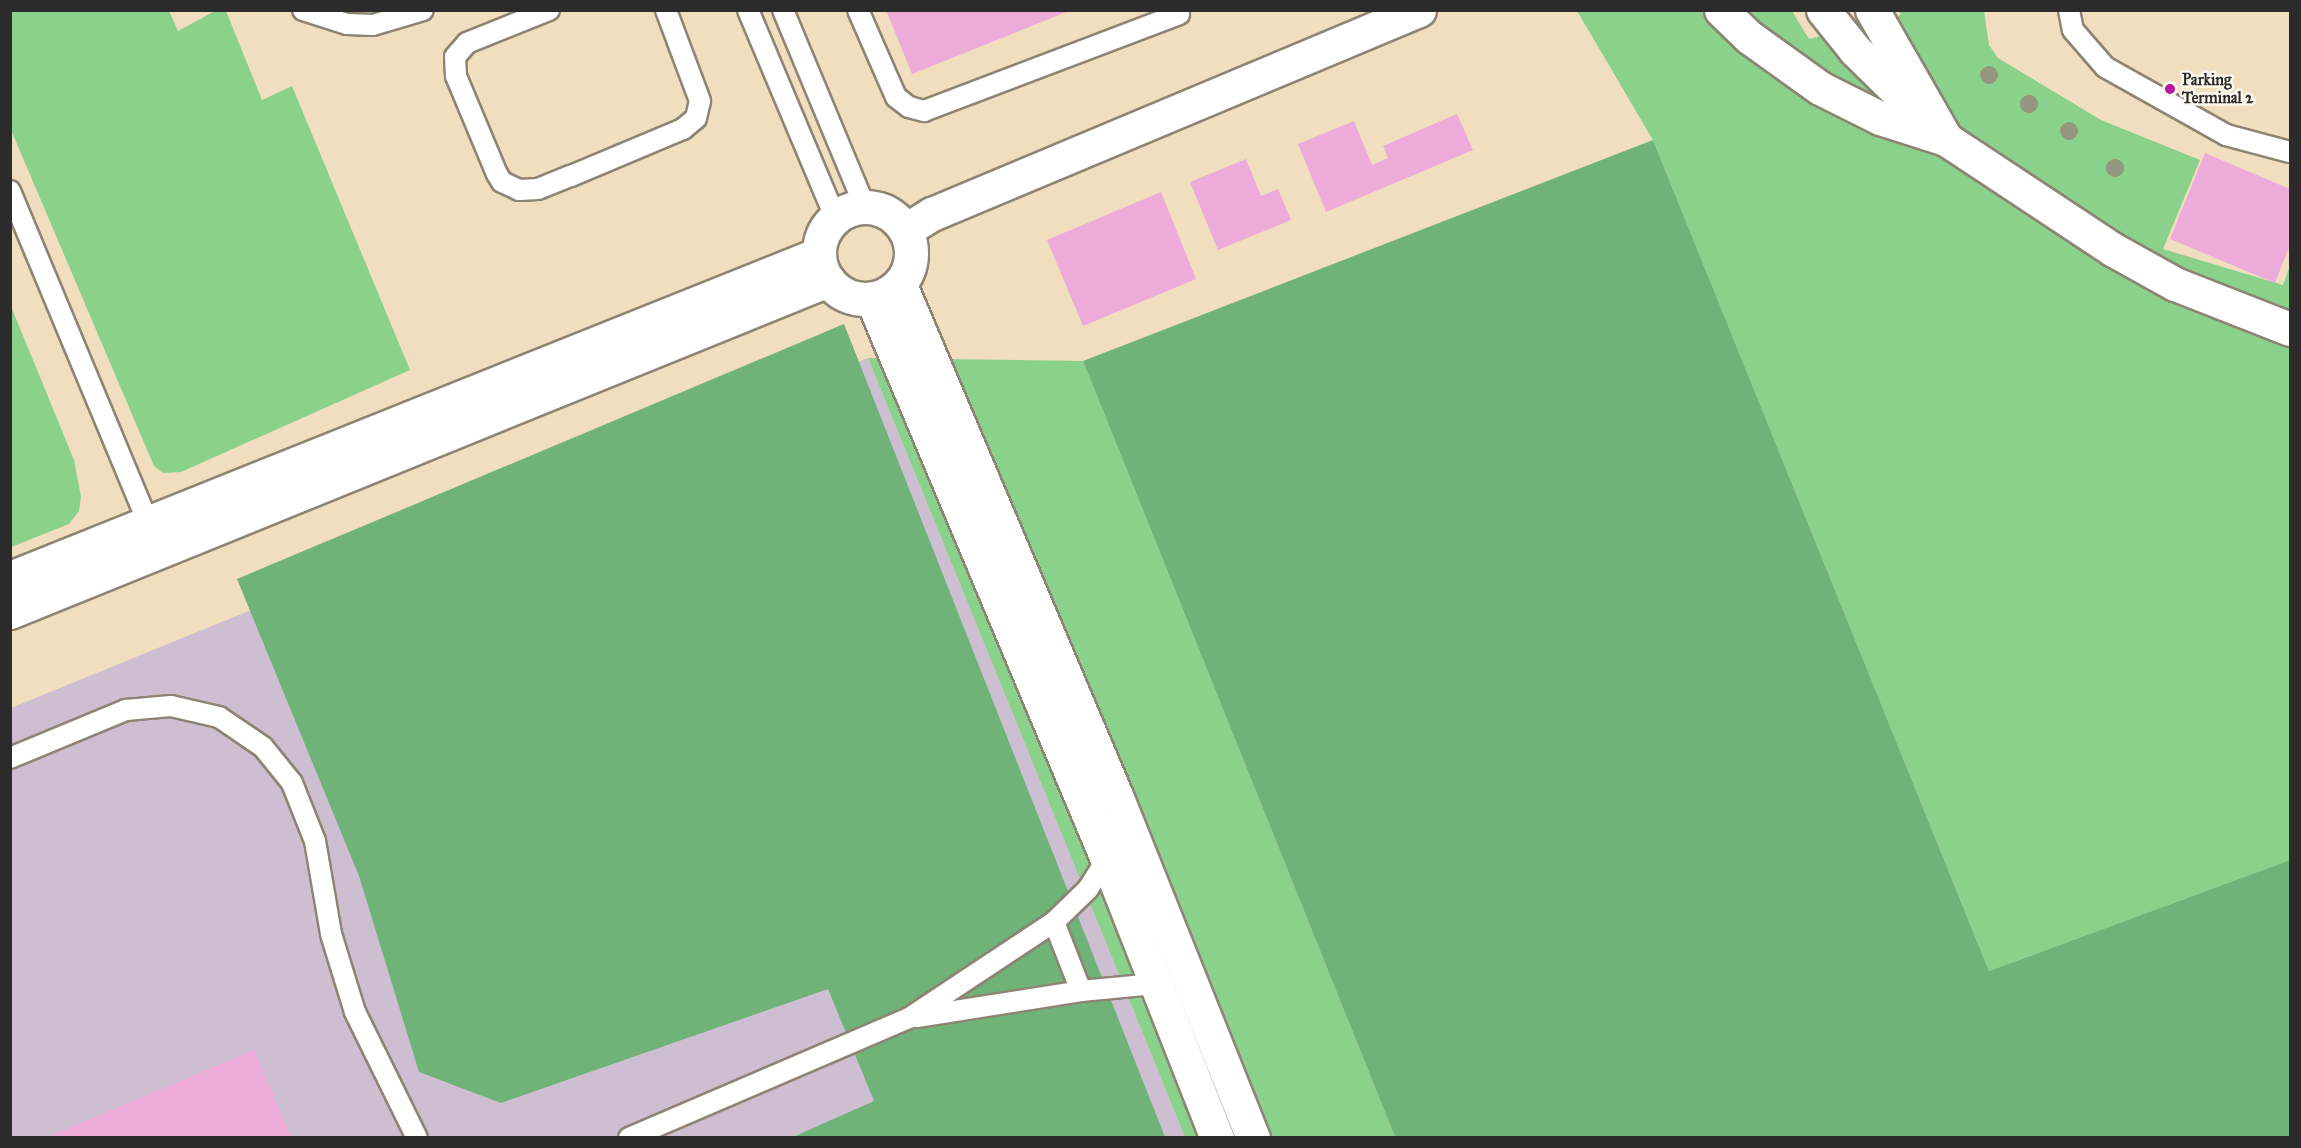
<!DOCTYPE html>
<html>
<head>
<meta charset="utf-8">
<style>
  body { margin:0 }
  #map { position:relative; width:2301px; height:1148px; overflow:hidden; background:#f0debe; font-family:"IM FELL Great Primer",serif }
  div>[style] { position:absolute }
  .industrial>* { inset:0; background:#cdbed2 }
  .green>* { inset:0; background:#8ad18c }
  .forest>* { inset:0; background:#6fb378 }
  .building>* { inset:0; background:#edabda }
  .roads { filter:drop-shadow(2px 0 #8e8474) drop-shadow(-2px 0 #8e8474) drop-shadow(0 2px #8e8474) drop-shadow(0 -2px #8e8474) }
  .service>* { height:20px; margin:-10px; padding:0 10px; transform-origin:10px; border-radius:10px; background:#fff }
  .minor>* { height:33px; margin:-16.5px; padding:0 16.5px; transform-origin:16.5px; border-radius:16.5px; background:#fff }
  .minor>.ring { margin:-16.5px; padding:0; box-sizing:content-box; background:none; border:33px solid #fff; border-radius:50% }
  .trees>* { width:18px; height:18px; margin:-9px; border-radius:50%; background:#94977d }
  .dots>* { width:16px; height:16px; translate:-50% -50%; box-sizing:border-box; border:3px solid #fbf7ec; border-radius:50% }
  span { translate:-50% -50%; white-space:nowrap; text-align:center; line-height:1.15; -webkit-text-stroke:5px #fbf7ec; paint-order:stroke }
  .poi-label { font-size:16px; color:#2b2b2b; font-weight:700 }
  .left { translate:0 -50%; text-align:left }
  .frame { position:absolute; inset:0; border:12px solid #2b2b2b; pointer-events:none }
</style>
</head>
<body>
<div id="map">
  <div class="industrial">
    <div style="clip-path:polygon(868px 358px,1185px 1137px,11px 1138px,11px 708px)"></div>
  </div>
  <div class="green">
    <div style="clip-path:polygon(10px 11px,169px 11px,178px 31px,215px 11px,226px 11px,262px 100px,292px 86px,410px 370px,181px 472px,163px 473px,154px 466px,11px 130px)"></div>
    <div style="clip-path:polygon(1577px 11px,1792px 11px,1809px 39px,1901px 15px,1899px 11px,1984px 11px,1989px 45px,1998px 58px,2101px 120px,2200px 160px,2163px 249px,2283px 285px,2290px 266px,2290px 860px,1989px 971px,1653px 140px)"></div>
    <div style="clip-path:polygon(10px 304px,74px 460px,81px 497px,79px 511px,69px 524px,11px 547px)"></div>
    <div style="clip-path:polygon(868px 358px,1083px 361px,1395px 1137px,1185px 1137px)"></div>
  </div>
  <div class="forest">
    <div style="clip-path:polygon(1653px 140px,1989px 971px,2290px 860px,2290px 1137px,1395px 1137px,1083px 361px)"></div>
    <div style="clip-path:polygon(844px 324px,1165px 1137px,793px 1137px,874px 1101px,828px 989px,501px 1103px,419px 1072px,359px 876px,237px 579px)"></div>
  </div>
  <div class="building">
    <div style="clip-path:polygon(886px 10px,1069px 10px,1069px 11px,912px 74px)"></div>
    <div style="clip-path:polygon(1457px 114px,1473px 150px,1326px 212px,1298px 144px,1354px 121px,1372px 165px,1388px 158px,1383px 146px)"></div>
    <div style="clip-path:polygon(2205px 153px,2290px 189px,2290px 245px,2275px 283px,2170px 239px)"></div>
    <div style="clip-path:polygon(1246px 159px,1261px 196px,1278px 189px,1291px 220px,1218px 250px,1190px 182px)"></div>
    <div style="clip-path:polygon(1161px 192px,1196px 279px,1083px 326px,1047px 240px)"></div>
    <div style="clip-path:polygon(254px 1050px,291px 1137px,47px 1137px)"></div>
  </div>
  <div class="roads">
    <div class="service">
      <div style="left:303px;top:10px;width:46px;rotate:17.7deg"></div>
      <div style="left:347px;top:24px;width:26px;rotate:2deg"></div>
      <div style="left:373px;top:25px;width:52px;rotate:-16.7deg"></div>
      <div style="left:549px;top:10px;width:88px;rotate:158.1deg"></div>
      <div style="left:467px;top:43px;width:18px;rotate:131deg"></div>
      <div style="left:455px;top:57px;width:19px;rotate:87deg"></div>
      <div style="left:456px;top:76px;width:106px;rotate:67.3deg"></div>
      <div style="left:497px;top:174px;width:9px;rotate:58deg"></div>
      <div style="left:502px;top:182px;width:19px;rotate:25deg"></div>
      <div style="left:519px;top:190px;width:19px;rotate:-3deg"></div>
      <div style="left:538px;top:189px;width:35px;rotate:-22deg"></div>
      <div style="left:571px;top:176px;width:121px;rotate:-22.8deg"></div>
      <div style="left:683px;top:129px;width:17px;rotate:-40deg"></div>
      <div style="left:696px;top:118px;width:17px;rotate:-77deg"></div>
      <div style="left:700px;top:101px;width:97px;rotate:-110.5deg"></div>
      <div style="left:748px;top:10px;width:225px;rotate:67.2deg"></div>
      <div style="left:783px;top:10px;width:213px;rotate:67.4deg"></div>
      <div style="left:858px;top:10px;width:95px;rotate:66.4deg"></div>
      <div style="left:896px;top:97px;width:16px;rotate:38deg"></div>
      <div style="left:909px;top:107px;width:16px;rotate:15deg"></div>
      <div style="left:924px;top:111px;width:273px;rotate:-20.8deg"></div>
      <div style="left:2069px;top:10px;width:20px;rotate:79deg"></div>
      <div style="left:2073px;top:30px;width:49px;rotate:49.1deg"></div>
      <div style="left:2105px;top:67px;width:139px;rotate:29.3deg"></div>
      <div style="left:2226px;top:135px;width:66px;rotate:14.9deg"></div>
      <div style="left:10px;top:191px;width:360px;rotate:67.4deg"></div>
      <div style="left:10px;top:758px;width:126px;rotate:-22.5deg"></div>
      <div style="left:126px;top:710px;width:45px;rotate:-5.1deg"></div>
      <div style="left:171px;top:706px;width:49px;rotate:12.9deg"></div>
      <div style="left:219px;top:717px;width:53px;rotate:34.3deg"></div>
      <div style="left:263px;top:747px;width:46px;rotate:51.1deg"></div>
      <div style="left:292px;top:783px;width:62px;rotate:68.4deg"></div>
      <div style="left:315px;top:841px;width:94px;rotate:80.2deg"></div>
      <div style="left:331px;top:934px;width:82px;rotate:72.9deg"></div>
      <div style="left:355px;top:1012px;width:140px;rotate:63.8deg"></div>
      <div style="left:1054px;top:922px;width:74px;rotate:68.6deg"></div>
      <div style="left:917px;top:1017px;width:166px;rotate:-9deg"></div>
      <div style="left:1081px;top:991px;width:74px;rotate:-5.4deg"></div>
      <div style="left:629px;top:1138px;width:305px;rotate:-23.2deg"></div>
      <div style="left:909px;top:1018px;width:174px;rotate:-33.5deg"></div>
      <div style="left:1054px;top:922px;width:47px;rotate:-44.1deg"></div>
      <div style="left:1088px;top:889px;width:36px;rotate:-58deg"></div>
    </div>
    <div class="minor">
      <div style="left:1721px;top:10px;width:39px;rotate:44deg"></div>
      <div style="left:1749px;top:37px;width:87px;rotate:35.7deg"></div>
      <div style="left:1820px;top:88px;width:67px;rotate:26.6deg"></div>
      <div style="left:1880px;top:118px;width:69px;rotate:17.7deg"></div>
      <div style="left:1823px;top:10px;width:51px;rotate:51.3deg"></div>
      <div style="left:1855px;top:50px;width:77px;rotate:44.5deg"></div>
      <div style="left:1872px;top:10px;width:149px;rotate:60.2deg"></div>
      <div style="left:1946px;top:139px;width:199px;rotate:33.5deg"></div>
      <div style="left:2112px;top:249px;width:72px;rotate:29.1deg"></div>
      <div style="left:2175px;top:284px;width:123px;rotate:21.4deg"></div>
      <div class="ring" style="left:819px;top:207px;width:59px;height:59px"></div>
      <div style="left:906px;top:230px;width:31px;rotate:-32deg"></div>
      <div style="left:932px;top:214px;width:528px;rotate:-22.73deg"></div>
      <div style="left:900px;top:285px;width:557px;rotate:67.07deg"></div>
      <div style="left:1117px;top:798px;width:366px;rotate:68.2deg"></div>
      <div style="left:872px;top:299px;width:607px;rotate:67.23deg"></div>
      <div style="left:1107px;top:859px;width:300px;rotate:68.5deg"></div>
      <div style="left:10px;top:578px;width:871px;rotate:-21.83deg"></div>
      <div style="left:10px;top:612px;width:883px;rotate:-22.09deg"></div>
    </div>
  </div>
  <div class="trees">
    <div style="left:1989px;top:75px"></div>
    <div style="left:2029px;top:104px"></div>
    <div style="left:2069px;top:131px"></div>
    <div style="left:2115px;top:168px"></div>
  </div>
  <div class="dots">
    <div style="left:2170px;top:89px;background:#b5179e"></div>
  </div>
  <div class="poi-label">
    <span class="left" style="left:2182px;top:89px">Parking<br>Terminal 2</span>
  </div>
  <div class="frame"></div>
</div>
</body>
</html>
